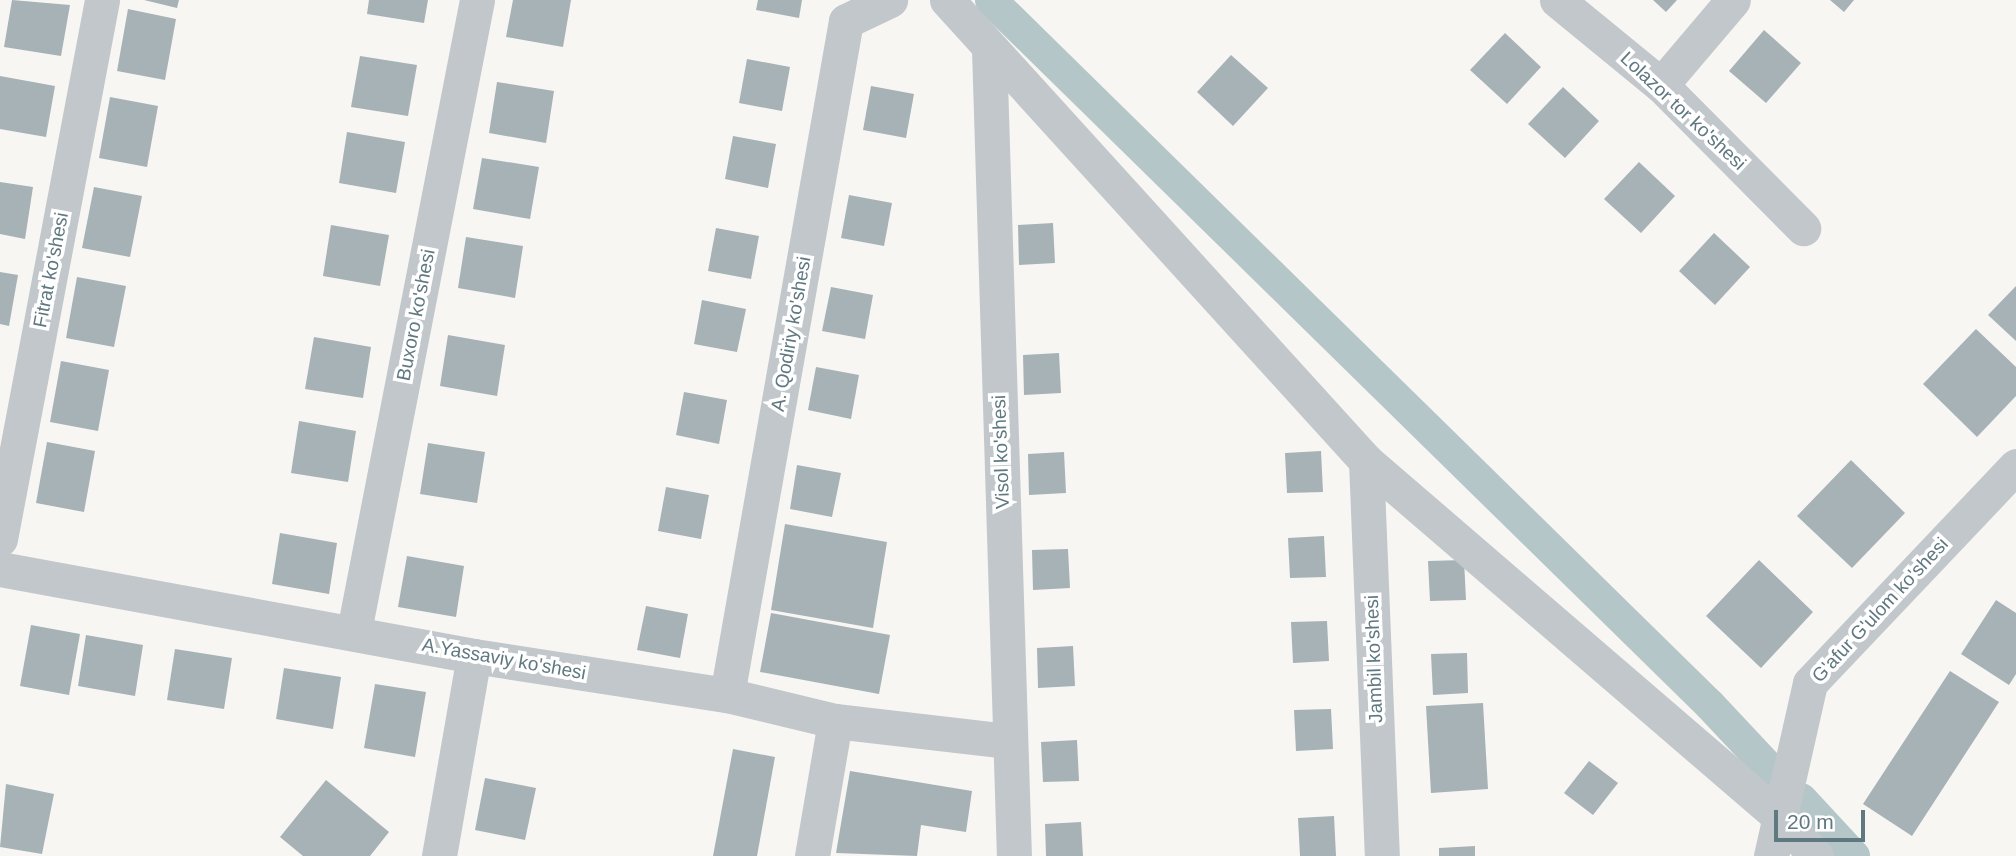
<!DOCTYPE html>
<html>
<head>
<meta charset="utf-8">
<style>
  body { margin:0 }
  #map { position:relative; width:2016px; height:856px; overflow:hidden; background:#f7f6f3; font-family:Arial,sans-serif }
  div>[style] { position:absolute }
  .canal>* { height:32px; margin:-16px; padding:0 16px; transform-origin:16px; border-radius:16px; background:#b4c6c7 }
  .building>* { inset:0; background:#a6b2b6 }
  .minor>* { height:35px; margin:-17.5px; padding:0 17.5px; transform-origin:17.5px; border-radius:17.5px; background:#c1c7ca }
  span { translate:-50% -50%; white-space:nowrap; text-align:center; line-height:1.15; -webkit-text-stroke:7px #fff; paint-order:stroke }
  .street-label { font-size:19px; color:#607880 }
  .scale { position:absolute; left:1774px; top:810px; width:91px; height:32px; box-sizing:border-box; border:4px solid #607880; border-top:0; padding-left:9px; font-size:21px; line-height:24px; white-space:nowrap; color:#607880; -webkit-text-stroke:5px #fff; paint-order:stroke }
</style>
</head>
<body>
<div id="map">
  <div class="canal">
    <div style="left:991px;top:0;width:1006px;rotate:44.44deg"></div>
    <div style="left:1709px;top:704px;width:91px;rotate:46.8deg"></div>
    <div style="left:1801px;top:799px;width:78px;rotate:47.1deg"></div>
  </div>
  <div class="building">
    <div style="clip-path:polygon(12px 0,70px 5px,61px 56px,4px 47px)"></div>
    <div style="clip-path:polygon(144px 0,179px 0,177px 8px)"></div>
    <div style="clip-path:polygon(369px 0,428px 0,424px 23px,367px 14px)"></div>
    <div style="clip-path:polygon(513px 0,571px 0,563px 47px,506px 37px)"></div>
    <div style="clip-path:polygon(758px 0,802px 0,799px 18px,756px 10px)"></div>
    <div style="clip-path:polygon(1653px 0,1677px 0,1666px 12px)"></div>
    <div style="clip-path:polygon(1830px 0,1854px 0,1844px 12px)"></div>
    <div style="clip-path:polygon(128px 9px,176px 19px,165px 80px,117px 71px)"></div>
    <div style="clip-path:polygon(1764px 30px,1801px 63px,1766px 103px,1729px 71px)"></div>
    <div style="clip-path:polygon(1505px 33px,1541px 67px,1507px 104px,1470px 70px)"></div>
    <div style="clip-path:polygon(1231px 55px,1268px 88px,1233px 126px,1197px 92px)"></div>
    <div style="clip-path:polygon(360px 56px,417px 65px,408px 116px,351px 107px)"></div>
    <div style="clip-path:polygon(747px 59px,790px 67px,782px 111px,739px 103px)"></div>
    <div style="clip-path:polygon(0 76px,55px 86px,46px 137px,0 129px)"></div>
    <div style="clip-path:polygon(497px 82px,554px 91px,546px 143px,489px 133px)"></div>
    <div style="clip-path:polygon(871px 86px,914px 94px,906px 138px,863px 130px)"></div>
    <div style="clip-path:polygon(1563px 87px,1599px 121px,1565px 158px,1528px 124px)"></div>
    <div style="clip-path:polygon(110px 97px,158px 106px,147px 167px,99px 158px)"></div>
    <div style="clip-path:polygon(347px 132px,405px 142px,396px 193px,339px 183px)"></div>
    <div style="clip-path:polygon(733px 136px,776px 144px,768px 188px,725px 179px)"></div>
    <div style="clip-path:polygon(482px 158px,539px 167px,530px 219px,473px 209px)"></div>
    <div style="clip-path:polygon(1639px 162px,1675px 196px,1641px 233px,1604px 199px)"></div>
    <div style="clip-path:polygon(0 182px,33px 187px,25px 239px,0 234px)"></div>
    <div style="clip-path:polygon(94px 187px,142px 196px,130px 257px,82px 248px)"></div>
    <div style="clip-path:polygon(849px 195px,892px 203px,884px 246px,841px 238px)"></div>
    <div style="clip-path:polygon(1053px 223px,1055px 263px,1019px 265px,1018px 225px)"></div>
    <div style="clip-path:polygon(331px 225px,389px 235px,380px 286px,323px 276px)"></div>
    <div style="clip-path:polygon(716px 228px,759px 236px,751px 279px,708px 271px)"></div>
    <div style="clip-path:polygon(1714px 233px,1750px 267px,1715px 305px,1679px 271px)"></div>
    <div style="clip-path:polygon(466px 237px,523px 246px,515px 298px,458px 288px)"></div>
    <div style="clip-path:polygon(0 272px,18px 275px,9px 326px,0 324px)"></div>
    <div style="clip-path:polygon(77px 277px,126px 286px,114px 347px,66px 338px)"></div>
    <div style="clip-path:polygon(2016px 286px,2016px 341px,1988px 315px)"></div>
    <div style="clip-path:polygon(831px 287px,873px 295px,865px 339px,822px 331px)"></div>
    <div style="clip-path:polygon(702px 300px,746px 309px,737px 352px,694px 344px)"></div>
    <div style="clip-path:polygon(1976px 329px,2016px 367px,2016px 396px,1977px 437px,1923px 384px)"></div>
    <div style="clip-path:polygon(448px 335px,505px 345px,497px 396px,440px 386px)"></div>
    <div style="clip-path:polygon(314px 337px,371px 347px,363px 398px,305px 389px)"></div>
    <div style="clip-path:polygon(1059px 353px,1061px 393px,1024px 395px,1023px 355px)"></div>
    <div style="clip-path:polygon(61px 361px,109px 370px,98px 431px,50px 422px)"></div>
    <div style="clip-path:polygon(816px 367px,859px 375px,851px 419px,808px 410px)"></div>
    <div style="clip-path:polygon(684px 392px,727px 400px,719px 444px,676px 435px)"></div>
    <div style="clip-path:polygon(299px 421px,356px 431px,348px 482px,291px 473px)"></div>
    <div style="clip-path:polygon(47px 442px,95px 451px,84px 512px,36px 503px)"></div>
    <div style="clip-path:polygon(428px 443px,485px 452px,477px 503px,420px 494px)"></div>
    <div style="clip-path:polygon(1321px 451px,1323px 492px,1287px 493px,1285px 453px)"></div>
    <div style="clip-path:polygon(1064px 452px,1066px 493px,1029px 495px,1028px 454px)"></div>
    <div style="clip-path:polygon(1851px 460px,1905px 513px,1852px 568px,1797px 516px)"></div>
    <div style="clip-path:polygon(797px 465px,841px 473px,832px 517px,790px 509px)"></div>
    <div style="clip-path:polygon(666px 487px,709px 495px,701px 539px,658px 531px)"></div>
    <div style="clip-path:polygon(785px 524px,887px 542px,873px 628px,771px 610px)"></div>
    <div style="clip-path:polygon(280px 533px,337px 543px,329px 594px,272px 584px)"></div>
    <div style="clip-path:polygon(1324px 536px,1326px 577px,1290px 578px,1288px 538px)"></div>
    <div style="clip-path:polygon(1068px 549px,1070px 588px,1033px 590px,1032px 550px)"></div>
    <div style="clip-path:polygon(407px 556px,464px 566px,456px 617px,398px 607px)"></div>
    <div style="clip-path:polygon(1464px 560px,1466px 600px,1430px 601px,1428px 561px)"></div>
    <div style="clip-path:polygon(1759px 560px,1813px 612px,1761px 668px,1706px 616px)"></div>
    <div style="clip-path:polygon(1996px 600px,2016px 613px,2016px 674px,2009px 685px,1961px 654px)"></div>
    <div style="clip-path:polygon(646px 606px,688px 614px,680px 658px,637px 650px)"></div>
    <div style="clip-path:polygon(771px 613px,890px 635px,879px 694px,760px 672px)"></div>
    <div style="clip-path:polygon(1327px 621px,1329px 661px,1293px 663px,1291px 622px)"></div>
    <div style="clip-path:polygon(31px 625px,80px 634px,69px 695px,20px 686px)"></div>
    <div style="clip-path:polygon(86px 635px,143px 645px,135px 696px,78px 686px)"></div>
    <div style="clip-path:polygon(1073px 646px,1075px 686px,1038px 688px,1037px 648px)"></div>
    <div style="clip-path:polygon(175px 649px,232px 658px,224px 709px,167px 700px)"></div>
    <div style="clip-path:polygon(1467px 653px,1468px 693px,1433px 695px,1431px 654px)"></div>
    <div style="clip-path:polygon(284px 668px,341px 677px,333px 729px,276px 719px)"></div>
    <div style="clip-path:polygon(1950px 671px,1999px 702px,1912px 836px,1863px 804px)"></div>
    <div style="clip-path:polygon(375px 684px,426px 692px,415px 757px,364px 748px)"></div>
    <div style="clip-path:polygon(1483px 703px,1488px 789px,1431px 793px,1426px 706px)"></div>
    <div style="clip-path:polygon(1331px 709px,1333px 749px,1296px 751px,1294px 710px)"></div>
    <div style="clip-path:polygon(1077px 740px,1079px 781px,1043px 782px,1041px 742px)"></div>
    <div style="clip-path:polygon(733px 749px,775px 757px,757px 856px,713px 856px)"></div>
    <div style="clip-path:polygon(1589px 761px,1618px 783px,1593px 815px,1564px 793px)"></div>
    <div style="clip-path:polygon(850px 771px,972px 791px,966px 832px,921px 825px,917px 856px,836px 853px)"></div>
    <div style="clip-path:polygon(485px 778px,536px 788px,525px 840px,475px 830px)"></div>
    <div style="clip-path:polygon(326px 780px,389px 832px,370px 856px,303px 856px,280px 837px)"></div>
    <div style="clip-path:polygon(6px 784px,54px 794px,42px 854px,0 847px)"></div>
    <div style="clip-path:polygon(1334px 816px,1336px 856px,1300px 856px,1298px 818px)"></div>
    <div style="clip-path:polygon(1081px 822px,1083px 856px,1046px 856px,1045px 824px)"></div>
    <div style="clip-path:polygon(1475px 846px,1475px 856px,1439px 856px,1439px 848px)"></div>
  </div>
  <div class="minor">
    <div style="left:947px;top:0;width:623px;rotate:47.73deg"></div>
    <div style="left:1366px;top:461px;width:549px;rotate:40.71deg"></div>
    <div style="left:1782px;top:819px;width:50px;rotate:47.4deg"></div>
    <div style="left:1557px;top:0;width:134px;rotate:39.3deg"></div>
    <div style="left:1661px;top:85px;width:202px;rotate:45.2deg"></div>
    <div style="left:989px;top:49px;width:807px;rotate:88.23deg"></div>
    <div style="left:1661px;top:85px;width:111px;rotate:-49.7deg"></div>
    <div style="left:1366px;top:461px;width:395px;rotate:87.7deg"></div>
    <div style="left:0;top:539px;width:549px;rotate:-79.28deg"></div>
    <div style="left:0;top:569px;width:482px;rotate:10.4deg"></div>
    <div style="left:474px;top:656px;width:256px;rotate:8.8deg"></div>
    <div style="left:727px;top:695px;width:111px;rotate:13.5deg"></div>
    <div style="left:835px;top:721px;width:175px;rotate:6.6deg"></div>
    <div style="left:354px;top:631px;width:643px;rotate:-78.97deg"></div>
    <div style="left:727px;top:695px;width:684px;rotate:-79.99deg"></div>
    <div style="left:846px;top:21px;width:49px;rotate:-25.5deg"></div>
    <div style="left:439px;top:856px;width:203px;rotate:-80.1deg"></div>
    <div style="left:812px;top:856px;width:137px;rotate:-80.3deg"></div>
    <div style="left:1771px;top:856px;width:177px;rotate:-77.3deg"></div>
    <div style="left:1810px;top:683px;width:299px;rotate:-46.5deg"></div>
  </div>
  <div class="street-label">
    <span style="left:1683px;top:111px;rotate:43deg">Lolazor tor ko'shesi</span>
    <span style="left:51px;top:270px;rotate:-79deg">Fitrat ko'shesi</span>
    <span style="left:416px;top:315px;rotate:-79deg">Buxoro ko'shesi</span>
    <span style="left:791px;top:334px;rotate:-80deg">A. Qodiriy ko'shesi</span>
    <span style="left:1001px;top:452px;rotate:-92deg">Visol ko'shesi</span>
    <span style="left:1880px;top:610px;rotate:-47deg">G'afur G'ulom ko'shesi</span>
    <span style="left:504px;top:659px;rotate:10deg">A.Yassaviy ko'shesi</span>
    <span style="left:1374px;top:659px;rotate:-92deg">Jambil ko'shesi</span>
  </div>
  <div class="scale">20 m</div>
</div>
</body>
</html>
